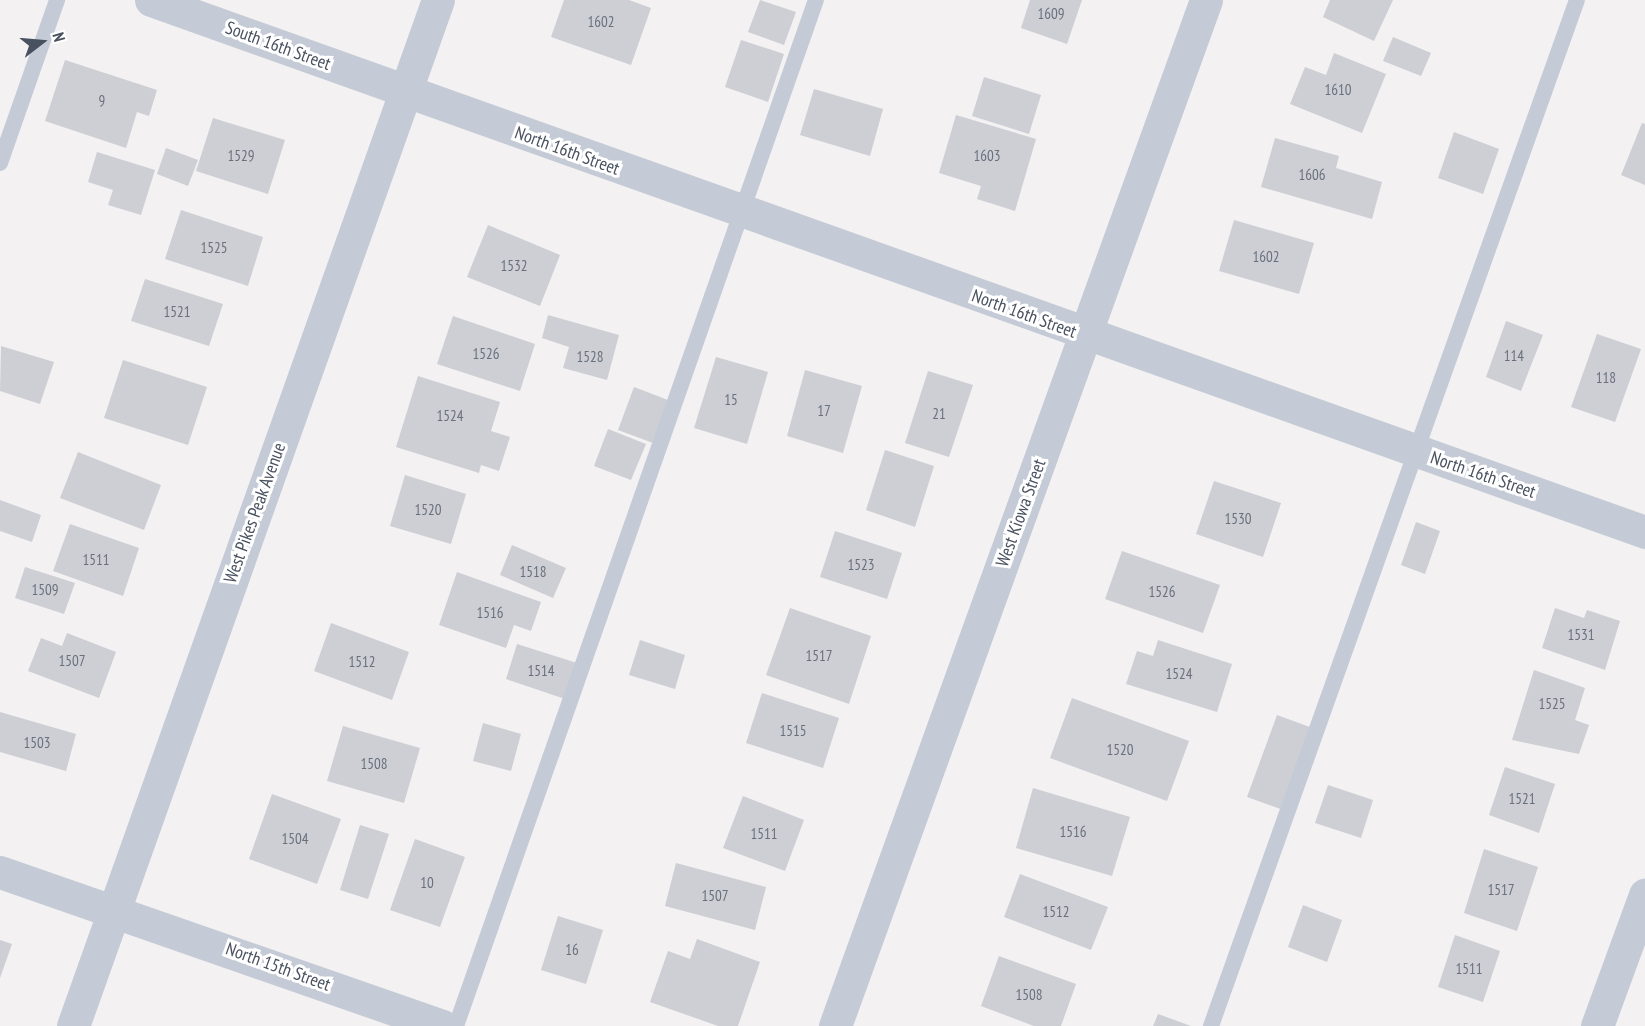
<!DOCTYPE html>
<html>
<head>
<meta charset="utf-8">
<style>
  body { margin:0 }
  #map { position:relative; width:1645px; height:1026px; overflow:hidden; background:#f3f1f1; font-family:"PT Sans Narrow",sans-serif }
  div>[style] { position:absolute }
  .building>* { inset:0; background:#cdcfd5 }
  .service>* { height:16px; margin:-8px; padding:0 8px; transform-origin:8px; border-radius:8px; background:#c4cbd6 }
  .minor>* { height:33px; margin:-16.5px; padding:0 16.5px; transform-origin:16.5px; border-radius:16.5px; background:#c4cbd6 }
  span { translate:-50% -50%; white-space:nowrap; text-align:center; line-height:1.15; -webkit-text-stroke:6px #fff; paint-order:stroke }
  .number-label { font-size:15px; color:#69707c }
  .number-label span { -webkit-text-stroke-width:0 }
  .street-label { font-size:18px; color:#48515f }
  .north { position:absolute; left:12px; top:12px; width:60px; height:60px; -webkit-text-stroke:4px #fff; paint-order:stroke; rotate:74deg; font-size:16px; font-weight:700; line-height:24px; text-align:center; color:#48515f }
  .north::after { content:''; display:block; margin:auto; width:21px; height:27px; background:#48515f; clip-path:polygon(50% 0,100% 100%,50% 72%,0 100%) }
</style>
</head>
<body>
<div id="map">
  <div class="building">
    <div style="clip-path:polygon(564px 0,629px 0,651px 8px,631px 65px,551px 37px)"></div>
    <div style="clip-path:polygon(760px 0,796px 12px,784px 45px,748px 32px)"></div>
    <div style="clip-path:polygon(1030px 0,1082px 0,1067px 44px,1021px 28px)"></div>
    <div style="clip-path:polygon(1330px 0,1393px 0,1374px 41px,1323px 17px)"></div>
    <div style="clip-path:polygon(1393px 37px,1431px 53px,1421px 76px,1383px 61px)"></div>
    <div style="clip-path:polygon(741px 40px,784px 54px,768px 102px,725px 87px)"></div>
    <div style="clip-path:polygon(1334px 53px,1386px 74px,1362px 133px,1290px 104px,1305px 67px,1326px 75px)"></div>
    <div style="clip-path:polygon(65px 60px,157px 90px,149px 116px,137px 112px,126px 148px,45px 121px)"></div>
    <div style="clip-path:polygon(984px 77px,1041px 95px,1029px 134px,972px 116px)"></div>
    <div style="clip-path:polygon(814px 89px,883px 109px,870px 156px,800px 135px)"></div>
    <div style="clip-path:polygon(956px 115px,1036px 139px,1015px 211px,977px 199px,981px 186px,939px 173px)"></div>
    <div style="clip-path:polygon(213px 118px,285px 140px,268px 194px,196px 171px)"></div>
    <div style="clip-path:polygon(1642px 123px,1645px 124px,1645px 185px,1621px 175px)"></div>
    <div style="clip-path:polygon(1454px 132px,1499px 149px,1483px 194px,1438px 178px)"></div>
    <div style="clip-path:polygon(1275px 138px,1339px 156px,1336px 168px,1382px 182px,1372px 219px,1261px 187px)"></div>
    <div style="clip-path:polygon(166px 148px,198px 160px,188px 186px,157px 174px)"></div>
    <div style="clip-path:polygon(97px 152px,155px 170px,141px 215px,108px 205px,113px 190px,88px 182px)"></div>
    <div style="clip-path:polygon(181px 210px,263px 237px,248px 286px,165px 259px)"></div>
    <div style="clip-path:polygon(1234px 220px,1314px 243px,1299px 294px,1219px 271px)"></div>
    <div style="clip-path:polygon(488px 225px,560px 255px,540px 306px,467px 277px)"></div>
    <div style="clip-path:polygon(145px 279px,223px 304px,209px 346px,131px 321px)"></div>
    <div style="clip-path:polygon(548px 315px,619px 335px,607px 380px,563px 368px,569px 347px,542px 338px)"></div>
    <div style="clip-path:polygon(453px 316px,535px 344px,520px 391px,437px 364px)"></div>
    <div style="clip-path:polygon(1506px 321px,1543px 335px,1521px 391px,1486px 377px)"></div>
    <div style="clip-path:polygon(1597px 334px,1641px 349px,1615px 422px,1571px 407px)"></div>
    <div style="clip-path:polygon(1px 346px,54px 362px,40px 404px,0 391px)"></div>
    <div style="clip-path:polygon(716px 357px,768px 372px,747px 444px,694px 428px)"></div>
    <div style="clip-path:polygon(123px 360px,207px 387px,188px 445px,104px 418px)"></div>
    <div style="clip-path:polygon(805px 370px,862px 386px,843px 453px,787px 436px)"></div>
    <div style="clip-path:polygon(928px 371px,973px 385px,949px 457px,905px 443px)"></div>
    <div style="clip-path:polygon(418px 376px,500px 402px,491px 431px,510px 437px,499px 471px,481px 465px,479px 473px,396px 447px)"></div>
    <div style="clip-path:polygon(634px 387px,668px 400px,653px 443px,618px 430px)"></div>
    <div style="clip-path:polygon(608px 429px,646px 444px,631px 480px,594px 466px)"></div>
    <div style="clip-path:polygon(885px 450px,934px 466px,915px 527px,866px 510px)"></div>
    <div style="clip-path:polygon(78px 452px,161px 485px,144px 530px,60px 498px)"></div>
    <div style="clip-path:polygon(405px 475px,466px 494px,451px 544px,390px 526px)"></div>
    <div style="clip-path:polygon(1214px 481px,1281px 503px,1263px 557px,1196px 534px)"></div>
    <div style="clip-path:polygon(0 500px,41px 515px,32px 542px,0 531px)"></div>
    <div style="clip-path:polygon(1416px 522px,1440px 531px,1425px 574px,1401px 565px)"></div>
    <div style="clip-path:polygon(70px 524px,139px 548px,123px 596px,53px 571px)"></div>
    <div style="clip-path:polygon(835px 531px,902px 553px,887px 599px,820px 577px)"></div>
    <div style="clip-path:polygon(512px 545px,566px 568px,553px 598px,500px 575px)"></div>
    <div style="clip-path:polygon(1122px 551px,1220px 585px,1203px 633px,1105px 599px)"></div>
    <div style="clip-path:polygon(25px 567px,75px 583px,64px 614px,15px 598px)"></div>
    <div style="clip-path:polygon(457px 572px,541px 602px,531px 631px,514px 625px,506px 648px,439px 625px)"></div>
    <div style="clip-path:polygon(790px 608px,871px 636px,849px 704px,766px 675px)"></div>
    <div style="clip-path:polygon(1555px 608px,1584px 618px,1587px 610px,1620px 621px,1605px 670px,1542px 648px)"></div>
    <div style="clip-path:polygon(331px 623px,409px 652px,392px 700px,314px 671px)"></div>
    <div style="clip-path:polygon(67px 633px,116px 652px,99px 698px,28px 671px,41px 638px,62px 646px)"></div>
    <div style="clip-path:polygon(640px 640px,685px 655px,675px 689px,629px 675px)"></div>
    <div style="clip-path:polygon(1158px 640px,1232px 664px,1217px 712px,1126px 684px,1137px 651px,1153px 656px)"></div>
    <div style="clip-path:polygon(517px 644px,577px 663px,565px 699px,506px 679px)"></div>
    <div style="clip-path:polygon(1534px 670px,1585px 688px,1575px 720px,1589px 725px,1579px 754px,1512px 740px)"></div>
    <div style="clip-path:polygon(762px 693px,839px 718px,823px 768px,746px 743px)"></div>
    <div style="clip-path:polygon(1072px 698px,1189px 741px,1167px 801px,1050px 758px)"></div>
    <div style="clip-path:polygon(0 712px,76px 734px,66px 771px,0 752px)"></div>
    <div style="clip-path:polygon(1277px 715px,1318px 730px,1289px 812px,1247px 797px)"></div>
    <div style="clip-path:polygon(483px 723px,521px 734px,511px 771px,473px 761px)"></div>
    <div style="clip-path:polygon(343px 726px,420px 748px,404px 803px,327px 781px)"></div>
    <div style="clip-path:polygon(1505px 767px,1555px 784px,1539px 833px,1489px 815px)"></div>
    <div style="clip-path:polygon(1328px 785px,1373px 800px,1361px 838px,1315px 823px)"></div>
    <div style="clip-path:polygon(1033px 788px,1130px 817px,1112px 876px,1016px 848px)"></div>
    <div style="clip-path:polygon(272px 794px,341px 819px,317px 884px,249px 859px)"></div>
    <div style="clip-path:polygon(743px 796px,804px 820px,785px 871px,723px 848px)"></div>
    <div style="clip-path:polygon(360px 825px,389px 834px,368px 899px,340px 890px)"></div>
    <div style="clip-path:polygon(415px 839px,465px 857px,440px 927px,390px 910px)"></div>
    <div style="clip-path:polygon(1484px 849px,1538px 867px,1517px 931px,1464px 913px)"></div>
    <div style="clip-path:polygon(676px 863px,766px 887px,755px 930px,665px 906px)"></div>
    <div style="clip-path:polygon(1020px 874px,1108px 907px,1091px 950px,1004px 917px)"></div>
    <div style="clip-path:polygon(1303px 905px,1342px 920px,1327px 962px,1288px 947px)"></div>
    <div style="clip-path:polygon(558px 916px,603px 930px,586px 984px,541px 970px)"></div>
    <div style="clip-path:polygon(1455px 935px,1500px 951px,1483px 1002px,1438px 987px)"></div>
    <div style="clip-path:polygon(697px 939px,760px 962px,738px 1026px,718px 1026px,650px 1002px,668px 951px,690px 959px)"></div>
    <div style="clip-path:polygon(0 940px,12px 944px,0 978px)"></div>
    <div style="clip-path:polygon(999px 956px,1076px 984px,1061px 1026px,1034px 1026px,981px 1006px)"></div>
    <div style="clip-path:polygon(1158px 1014px,1191px 1026px,1153px 1026px)"></div>
  </div>
  <div class="service">
    <div style="left:0;top:163px;width:173px;rotate:-70.7deg"></div>
    <div style="left:456px;top:1026px;width:1087px;rotate:-70.67deg"></div>
    <div style="left:1211px;top:1026px;width:1089px;rotate:-70.37deg"></div>
  </div>
  <div class="minor">
    <div style="left:151px;top:0;width:1586px;rotate:19.6deg"></div>
    <div style="left:0;top:872px;width:468px;rotate:19.2deg"></div>
    <div style="left:73px;top:1026px;width:1089px;rotate:-70.42deg"></div>
    <div style="left:835px;top:1026px;width:1091px;rotate:-70.12deg"></div>
    <div style="left:1597px;top:1026px;width:140px;rotate:-69.9deg"></div>
  </div>
  <div class="number-label">
    <span style="left:1051px;top:14px">1609</span>
    <span style="left:601px;top:22px">1602</span>
    <span style="left:1338px;top:90px">1610</span>
    <span style="left:102px;top:101px">9</span>
    <span style="left:241px;top:156px">1529</span>
    <span style="left:987px;top:156px">1603</span>
    <span style="left:1312px;top:175px">1606</span>
    <span style="left:214px;top:248px">1525</span>
    <span style="left:1266px;top:257px">1602</span>
    <span style="left:514px;top:266px">1532</span>
    <span style="left:177px;top:312px">1521</span>
    <span style="left:486px;top:354px">1526</span>
    <span style="left:1514px;top:356px">114</span>
    <span style="left:590px;top:357px">1528</span>
    <span style="left:1606px;top:378px">118</span>
    <span style="left:731px;top:400px">15</span>
    <span style="left:824px;top:411px">17</span>
    <span style="left:939px;top:414px">21</span>
    <span style="left:450px;top:416px">1524</span>
    <span style="left:428px;top:510px">1520</span>
    <span style="left:1238px;top:519px">1530</span>
    <span style="left:96px;top:560px">1511</span>
    <span style="left:861px;top:565px">1523</span>
    <span style="left:533px;top:572px">1518</span>
    <span style="left:45px;top:590px">1509</span>
    <span style="left:1162px;top:592px">1526</span>
    <span style="left:490px;top:613px">1516</span>
    <span style="left:1581px;top:635px">1531</span>
    <span style="left:819px;top:656px">1517</span>
    <span style="left:72px;top:661px">1507</span>
    <span style="left:362px;top:662px">1512</span>
    <span style="left:541px;top:671px">1514</span>
    <span style="left:1179px;top:674px">1524</span>
    <span style="left:1552px;top:704px">1525</span>
    <span style="left:793px;top:731px">1515</span>
    <span style="left:37px;top:743px">1503</span>
    <span style="left:1120px;top:750px">1520</span>
    <span style="left:374px;top:764px">1508</span>
    <span style="left:1522px;top:799px">1521</span>
    <span style="left:1073px;top:832px">1516</span>
    <span style="left:764px;top:834px">1511</span>
    <span style="left:295px;top:839px">1504</span>
    <span style="left:427px;top:883px">10</span>
    <span style="left:1501px;top:890px">1517</span>
    <span style="left:715px;top:896px">1507</span>
    <span style="left:1056px;top:912px">1512</span>
    <span style="left:572px;top:950px">16</span>
    <span style="left:1469px;top:969px">1511</span>
    <span style="left:1029px;top:995px">1508</span>
  </div>
  <div class="street-label">
    <span style="left:278px;top:46px;rotate:20deg">South 16th Street</span>
    <span style="left:567px;top:151px;rotate:20deg">North 16th Street</span>
    <span style="left:1024px;top:314px;rotate:20deg">North 16th Street</span>
    <span style="left:1483px;top:475px;rotate:19deg">North 16th Street</span>
    <span style="left:255px;top:513px;rotate:-70deg">West Pikes Peak Avenue</span>
    <span style="left:1021px;top:513px;rotate:-70deg">West Kiowa Street</span>
    <span style="left:278px;top:967px;rotate:20deg">North 15th Street</span>
  </div>
  <div class="north">N</div>
</div>
</body>
</html>
